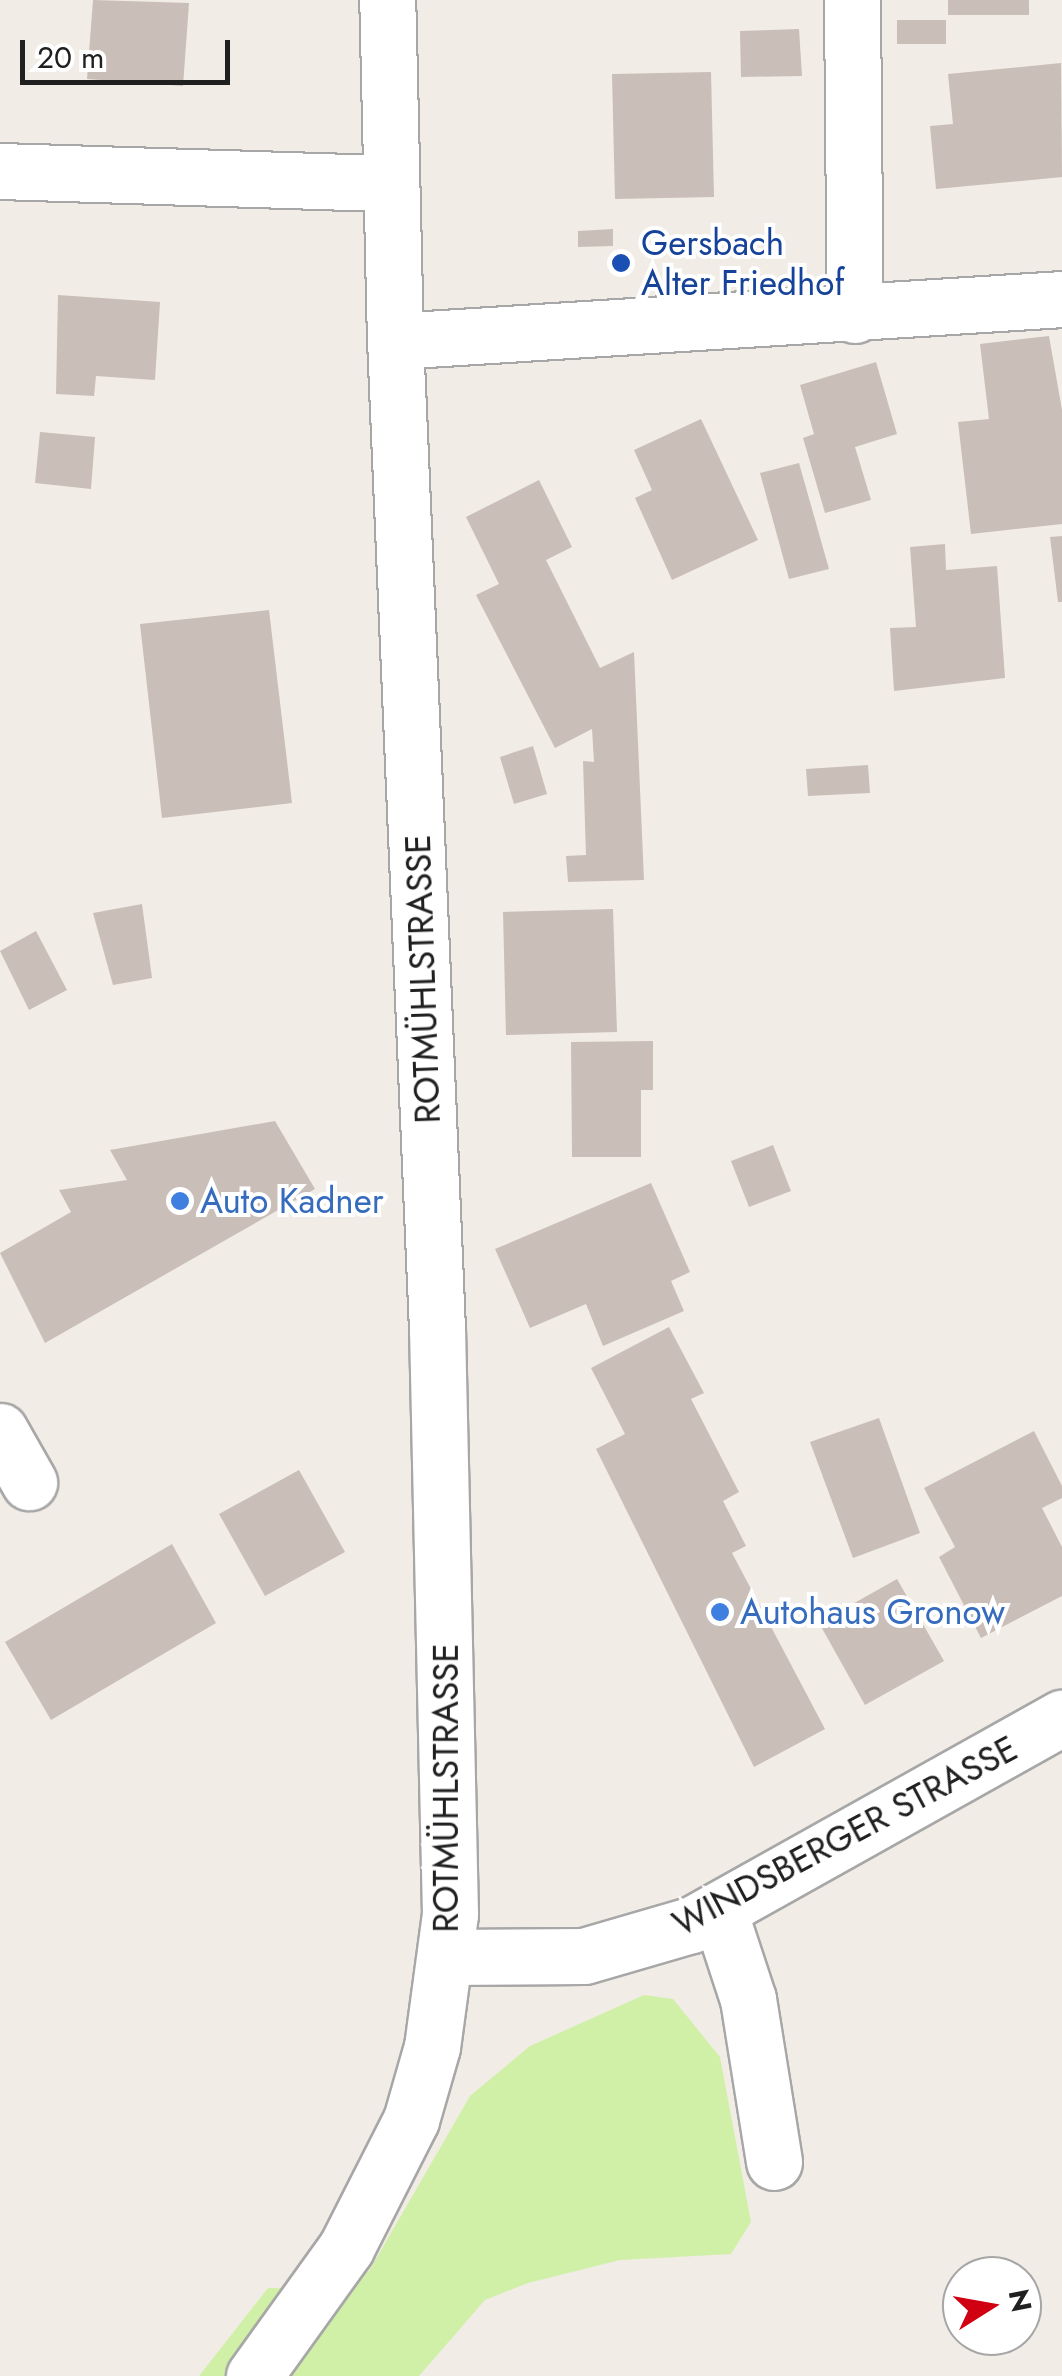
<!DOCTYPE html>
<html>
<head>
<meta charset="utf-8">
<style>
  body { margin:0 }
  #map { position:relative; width:1062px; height:2376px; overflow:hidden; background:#f1ece5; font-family:Jost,sans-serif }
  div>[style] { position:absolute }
  .grass>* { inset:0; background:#d1f0a7 }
  .building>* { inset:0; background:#cabeb8 }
  .roads { filter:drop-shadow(2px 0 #a7a7a7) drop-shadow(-2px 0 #a7a7a7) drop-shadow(0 2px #a7a7a7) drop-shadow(0 -2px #a7a7a7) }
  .minor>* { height:55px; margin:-27.5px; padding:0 27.5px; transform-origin:27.5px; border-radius:27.5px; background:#fff }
  .dots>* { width:28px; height:28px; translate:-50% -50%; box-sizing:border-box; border:5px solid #fff; border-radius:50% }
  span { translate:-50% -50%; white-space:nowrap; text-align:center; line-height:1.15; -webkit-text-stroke:8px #fff; paint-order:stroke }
  .transit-label { font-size:35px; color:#164399 }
  .left { translate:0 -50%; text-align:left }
  .street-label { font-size:35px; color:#202020 }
  .shop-label { font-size:35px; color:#366cbe }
  .north { position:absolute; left:942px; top:2256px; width:100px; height:100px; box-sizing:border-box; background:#fff; border:2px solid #a6a6a6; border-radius:50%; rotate:79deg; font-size:28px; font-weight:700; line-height:40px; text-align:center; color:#202020 }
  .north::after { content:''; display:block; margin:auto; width:35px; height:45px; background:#d00012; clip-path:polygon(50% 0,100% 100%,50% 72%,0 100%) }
  .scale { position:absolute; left:20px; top:40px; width:210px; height:45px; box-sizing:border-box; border:5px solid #202020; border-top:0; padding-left:12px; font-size:30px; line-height:35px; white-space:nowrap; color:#202020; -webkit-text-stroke:8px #fff; paint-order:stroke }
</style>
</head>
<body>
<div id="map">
  <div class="grass">
    <div style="clip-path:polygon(644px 1995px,673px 1999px,720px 2057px,751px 2222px,731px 2254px,620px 2260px,528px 2283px,485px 2300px,419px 2376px,199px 2376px,268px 2288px,334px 2289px,369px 2271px,470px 2096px,530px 2046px)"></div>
  </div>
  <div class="building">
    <div style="clip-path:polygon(93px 0,189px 3px,183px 86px,87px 79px)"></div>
    <div style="clip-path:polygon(948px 0,1029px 0,1029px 15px,948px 15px)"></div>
    <div style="clip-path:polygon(897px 20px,946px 20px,946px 44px,897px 44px)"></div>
    <div style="clip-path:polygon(799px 29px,802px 76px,741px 77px,740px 31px)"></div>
    <div style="clip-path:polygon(1061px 63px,1062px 177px,936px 189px,930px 126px,953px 124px,948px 74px)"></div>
    <div style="clip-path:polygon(711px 72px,714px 197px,615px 199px,612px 74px)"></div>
    <div style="clip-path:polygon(613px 229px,613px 246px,578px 247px,578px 231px)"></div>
    <div style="clip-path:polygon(58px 295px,160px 302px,155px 380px,96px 376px,94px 396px,56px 394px)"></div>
    <div style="clip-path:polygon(1049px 336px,1062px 410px,1062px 524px,971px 534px,958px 422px,989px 419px,980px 344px)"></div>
    <div style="clip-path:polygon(876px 362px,897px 434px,855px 447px,871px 500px,825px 513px,803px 438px,814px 434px,800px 385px)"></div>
    <div style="clip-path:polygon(701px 419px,758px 540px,672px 580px,635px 498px,652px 490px,634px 450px)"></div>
    <div style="clip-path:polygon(40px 432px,95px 437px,91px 489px,35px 483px)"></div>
    <div style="clip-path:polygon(799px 463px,829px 569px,789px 579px,760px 473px)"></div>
    <div style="clip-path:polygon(539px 480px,572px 547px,546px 560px,600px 668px,634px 652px,644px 880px,568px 882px,566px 856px,586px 855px,583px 761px,594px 762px,592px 729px,555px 748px,476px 595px,499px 584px,466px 517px)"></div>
    <div style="clip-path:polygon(1062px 536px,1062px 602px,1058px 602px,1050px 537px)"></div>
    <div style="clip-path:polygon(945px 544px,946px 570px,997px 566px,1005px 678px,894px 691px,890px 628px,916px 627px,910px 547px)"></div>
    <div style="clip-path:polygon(269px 610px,292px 803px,162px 818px,140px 624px)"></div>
    <div style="clip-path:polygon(533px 746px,547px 794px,514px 804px,500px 757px)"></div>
    <div style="clip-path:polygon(868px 765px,870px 793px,808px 796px,806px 769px)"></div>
    <div style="clip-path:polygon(142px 904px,152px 978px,113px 985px,93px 913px)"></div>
    <div style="clip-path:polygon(613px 909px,617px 1032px,506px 1035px,503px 912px)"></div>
    <div style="clip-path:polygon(36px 931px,67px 990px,29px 1010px,0 951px)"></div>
    <div style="clip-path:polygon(653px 1041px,653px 1090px,641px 1090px,641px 1157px,572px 1157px,571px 1042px)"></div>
    <div style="clip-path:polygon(275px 1121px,315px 1189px,45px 1343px,0 1253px,71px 1212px,59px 1190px,127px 1180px,110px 1150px)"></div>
    <div style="clip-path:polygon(773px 1145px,791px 1191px,749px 1207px,731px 1161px)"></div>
    <div style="clip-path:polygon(651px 1183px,690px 1272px,671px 1281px,684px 1311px,603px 1346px,586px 1304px,530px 1328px,495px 1249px)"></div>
    <div style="clip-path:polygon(669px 1327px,704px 1393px,691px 1399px,739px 1492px,723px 1501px,746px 1546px,732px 1553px,825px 1729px,754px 1767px,596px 1449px,625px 1434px,591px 1368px)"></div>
    <div style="clip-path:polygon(879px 1418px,920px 1533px,853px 1558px,810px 1442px)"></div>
    <div style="clip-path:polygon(1034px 1431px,1062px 1486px,1062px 1498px,1042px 1508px,1062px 1547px,1062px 1596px,981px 1638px,939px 1557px,955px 1547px,924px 1488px)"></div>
    <div style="clip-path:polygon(299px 1470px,345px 1552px,265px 1596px,219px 1514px)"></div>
    <div style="clip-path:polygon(172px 1544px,216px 1623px,51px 1720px,5px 1642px)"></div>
    <div style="clip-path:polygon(897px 1579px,944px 1661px,865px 1705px,819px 1623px)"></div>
  </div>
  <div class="roads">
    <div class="minor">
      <div style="left:852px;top:0;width:315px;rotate:89.5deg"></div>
      <div style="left:0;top:171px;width:389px;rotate:1.8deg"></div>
      <div style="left:395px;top:341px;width:668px;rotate:-3.6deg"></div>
      <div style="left:0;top:1431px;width:59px;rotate:60.4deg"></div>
      <div style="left:719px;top:1911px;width:93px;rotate:71.8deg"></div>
      <div style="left:748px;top:1999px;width:165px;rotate:80.9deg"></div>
      <div style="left:446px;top:1957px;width:138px;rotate:-0.4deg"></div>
      <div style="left:584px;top:1956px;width:111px;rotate:-16.2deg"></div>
      <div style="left:691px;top:1925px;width:425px;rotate:-29.2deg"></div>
      <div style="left:254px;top:2376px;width:158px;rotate:-54.3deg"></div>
      <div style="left:346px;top:2248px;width:144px;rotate:-63.1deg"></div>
      <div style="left:411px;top:2120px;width:76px;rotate:-74deg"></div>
      <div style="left:432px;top:2047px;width:134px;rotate:-82.3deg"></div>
      <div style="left:450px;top:1914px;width:585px;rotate:-91.27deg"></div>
      <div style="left:437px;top:1329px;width:989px;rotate:-92.43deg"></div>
      <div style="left:395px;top:341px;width:341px;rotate:-91.3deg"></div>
    </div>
  </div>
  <div class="dots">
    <div style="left:621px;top:263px;background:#1a4fb4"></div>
    <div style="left:180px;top:1201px;background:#3f7fe0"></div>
    <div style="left:720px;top:1612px;background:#3f7fe0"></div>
  </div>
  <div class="transit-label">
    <span class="left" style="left:641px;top:263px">Gersbach<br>Alter Friedhof</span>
  </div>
  <div class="street-label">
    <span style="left:423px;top:979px;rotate:-92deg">ROTMÜHLSTRASSE</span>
    <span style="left:446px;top:1788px;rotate:-90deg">ROTMÜHLSTRASSE</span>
    <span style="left:845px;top:1836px;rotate:-28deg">WINDSBERGER STRASSE</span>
  </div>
  <div class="shop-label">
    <span class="left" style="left:200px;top:1201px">Auto Kadner</span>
    <span class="left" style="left:740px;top:1612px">Autohaus Gronow</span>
  </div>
  <div class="north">N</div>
  <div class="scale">20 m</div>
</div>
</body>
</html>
